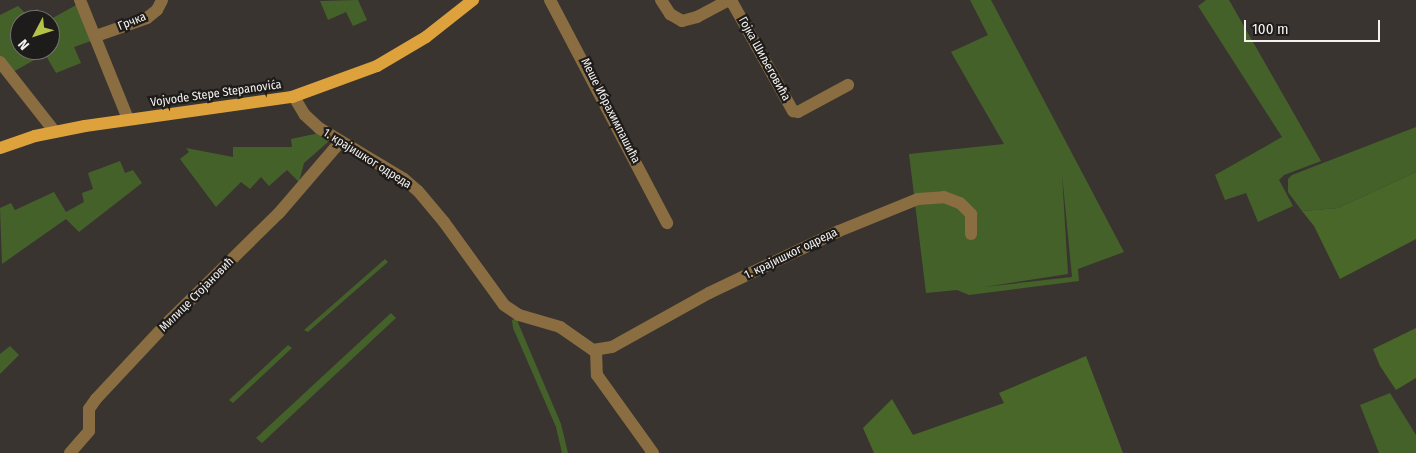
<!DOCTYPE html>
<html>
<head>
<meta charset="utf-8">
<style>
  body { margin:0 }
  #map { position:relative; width:1416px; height:453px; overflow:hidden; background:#393430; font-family:"Fira Sans Condensed",sans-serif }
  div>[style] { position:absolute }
  .green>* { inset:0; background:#45612a }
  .forest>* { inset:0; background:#486728 }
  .minor>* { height:12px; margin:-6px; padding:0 6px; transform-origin:6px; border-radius:6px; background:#8a6d41 }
  .major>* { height:12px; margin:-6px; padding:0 6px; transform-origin:6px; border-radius:6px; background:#dda23c }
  span { translate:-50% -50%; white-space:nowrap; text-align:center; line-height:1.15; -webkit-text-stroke:4.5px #1e1c1a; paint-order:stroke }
  .street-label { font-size:12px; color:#f4f1ef }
  .north { position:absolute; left:10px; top:10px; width:50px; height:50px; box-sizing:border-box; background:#1e1c1a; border:1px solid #74716f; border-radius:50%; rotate:230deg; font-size:14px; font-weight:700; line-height:20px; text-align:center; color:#f4f1ef }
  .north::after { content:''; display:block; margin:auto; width:18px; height:22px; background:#b5c249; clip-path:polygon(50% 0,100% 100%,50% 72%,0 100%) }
  .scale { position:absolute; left:1244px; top:20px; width:136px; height:22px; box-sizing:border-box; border:2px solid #f4f1ef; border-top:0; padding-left:6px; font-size:15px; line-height:18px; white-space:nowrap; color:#f4f1ef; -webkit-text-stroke:4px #1e1c1a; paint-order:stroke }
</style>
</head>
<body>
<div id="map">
  <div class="green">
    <div style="clip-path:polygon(358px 0,367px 20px,353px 26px,346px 12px,328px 20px,320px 1px)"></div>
    <div style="clip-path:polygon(evenodd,970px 0,991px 0,1124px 252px,1078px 269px,1079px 281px,969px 295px,957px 290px,926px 293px,909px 154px,1004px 144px,951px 52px,988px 35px,970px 0,1062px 174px,1072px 277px,984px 287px,1068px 274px,1062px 174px)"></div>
    <div style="clip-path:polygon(1206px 0,1229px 0,1321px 161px,1284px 175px,1279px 180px,1293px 206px,1258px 222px,1246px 193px,1225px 200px,1215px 175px,1282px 137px,1198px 6px)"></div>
    <div style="clip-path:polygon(78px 4px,94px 40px,74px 47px,81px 63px,56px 73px,45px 54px,11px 73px,0 58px,0 15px,18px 6px,26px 14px,38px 9px,42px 20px,20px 20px,20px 50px,50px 50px,49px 20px)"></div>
    <div style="clip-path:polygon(1416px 127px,1416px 172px,1338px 208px,1302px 211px,1288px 192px,1288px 179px,1292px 175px)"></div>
    <div style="clip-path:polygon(324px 132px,328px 142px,304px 163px,299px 182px,287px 170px,269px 186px,261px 177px,250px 189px,241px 182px,216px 207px,180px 159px,189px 152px,186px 148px,233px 157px,233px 147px,292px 147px,291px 139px)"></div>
    <div style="clip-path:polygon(120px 161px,125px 173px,133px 170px,142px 183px,79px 232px,66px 219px,2px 264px,0 208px,11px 203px,15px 210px,54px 192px,66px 212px,84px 202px,82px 193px,93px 189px,88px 173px)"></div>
    <div style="clip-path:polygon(385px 259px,388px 262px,308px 332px,304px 330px)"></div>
    <div style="clip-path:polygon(391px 313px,396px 318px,262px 443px,256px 438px)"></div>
    <div style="clip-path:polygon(516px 318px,561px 424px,568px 453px,562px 453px,556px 427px,513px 328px,512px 320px)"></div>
    <div style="clip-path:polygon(288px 345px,292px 348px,233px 403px,229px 400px)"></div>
    <div style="clip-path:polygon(10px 346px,19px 355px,0 374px,0 354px)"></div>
    <div style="clip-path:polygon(1390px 393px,1416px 435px,1416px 453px,1379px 453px,1360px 405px)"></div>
  </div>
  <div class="forest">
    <div style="clip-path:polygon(1416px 172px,1416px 239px,1340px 279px,1314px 226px,1302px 211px,1338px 208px)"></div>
    <div style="clip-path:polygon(1416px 328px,1416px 378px,1396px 390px,1380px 366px,1373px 349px)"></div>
    <div style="clip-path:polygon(1086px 356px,1123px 453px,874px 453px,863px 428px,892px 399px,913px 435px,1004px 403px,999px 393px)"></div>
  </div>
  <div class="minor">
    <div style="left:80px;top:0;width:128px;rotate:68deg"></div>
    <div style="left:550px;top:0;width:252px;rotate:62.3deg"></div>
    <div style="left:661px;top:0;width:17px;rotate:57deg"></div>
    <div style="left:670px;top:14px;width:14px;rotate:30deg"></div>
    <div style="left:682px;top:21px;width:16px;rotate:-15deg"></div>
    <div style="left:697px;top:17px;width:34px;rotate:-28deg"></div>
    <div style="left:727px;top:1px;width:5px;rotate:11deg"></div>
    <div style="left:732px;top:2px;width:125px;rotate:60.8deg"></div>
    <div style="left:793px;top:111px;width:5px;rotate:11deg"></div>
    <div style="left:798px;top:112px;width:57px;rotate:-28.4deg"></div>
    <div style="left:96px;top:36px;width:54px;rotate:-19.4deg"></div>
    <div style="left:147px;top:18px;width:13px;rotate:-39deg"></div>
    <div style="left:157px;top:10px;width:11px;rotate:-63deg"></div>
    <div style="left:0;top:62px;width:89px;rotate:51.8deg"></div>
    <div style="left:294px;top:97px;width:21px;rotate:59deg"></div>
    <div style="left:305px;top:115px;width:19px;rotate:43deg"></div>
    <div style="left:319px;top:128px;width:99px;rotate:31deg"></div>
    <div style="left:404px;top:179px;width:18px;rotate:41deg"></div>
    <div style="left:418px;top:191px;width:40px;rotate:50deg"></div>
    <div style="left:444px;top:222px;width:102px;rotate:54.1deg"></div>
    <div style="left:504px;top:305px;width:18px;rotate:34deg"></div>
    <div style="left:519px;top:315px;width:43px;rotate:16.3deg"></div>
    <div style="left:560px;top:327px;width:40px;rotate:34.9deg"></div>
    <div style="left:593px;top:350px;width:19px;rotate:-9deg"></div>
    <div style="left:612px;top:347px;width:111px;rotate:-29.1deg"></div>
    <div style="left:709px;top:293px;width:144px;rotate:-25.5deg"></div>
    <div style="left:839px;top:231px;width:85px;rotate:-22.1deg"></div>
    <div style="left:918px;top:199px;width:26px;rotate:-4deg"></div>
    <div style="left:944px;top:197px;width:17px;rotate:21deg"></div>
    <div style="left:960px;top:203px;width:16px;rotate:45deg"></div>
    <div style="left:971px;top:214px;width:20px;rotate:90deg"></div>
    <div style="left:596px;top:350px;width:25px;rotate:88deg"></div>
    <div style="left:597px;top:375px;width:96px;rotate:54.3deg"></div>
    <div style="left:70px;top:453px;width:29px;rotate:-49deg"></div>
    <div style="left:89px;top:431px;width:22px;rotate:-90deg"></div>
    <div style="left:89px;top:409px;width:12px;rotate:-55deg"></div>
    <div style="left:96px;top:399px;width:108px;rotate:-46.9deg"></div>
    <div style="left:170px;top:320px;width:153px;rotate:-44.5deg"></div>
    <div style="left:279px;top:213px;width:94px;rotate:-49.3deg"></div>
  </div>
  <div class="major">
    <div style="left:0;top:148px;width:37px;rotate:-19deg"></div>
    <div style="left:35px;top:136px;width:51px;rotate:-11.3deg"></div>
    <div style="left:85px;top:126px;width:209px;rotate:-8deg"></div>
    <div style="left:292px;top:97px;width:90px;rotate:-20deg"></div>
    <div style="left:377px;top:66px;width:57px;rotate:-30.6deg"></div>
    <div style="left:426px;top:37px;width:60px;rotate:-38.2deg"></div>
  </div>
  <div class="street-label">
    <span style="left:132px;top:22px;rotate:-22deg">Грчка</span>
    <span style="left:764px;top:59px;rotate:61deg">Гојка Шиљеговића</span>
    <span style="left:216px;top:94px;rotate:-8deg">Vojvode Stepe Stepanovića</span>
    <span style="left:610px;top:111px;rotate:63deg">Меше Ибрахимпашића</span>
    <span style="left:367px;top:159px;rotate:32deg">1. крајишког одреда</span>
    <span style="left:791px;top:254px;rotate:-26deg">1. крајишког одреда</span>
    <span style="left:197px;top:295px;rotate:-45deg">Милице Стојановић</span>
  </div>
  <div class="north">N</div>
  <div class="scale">100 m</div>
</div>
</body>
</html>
